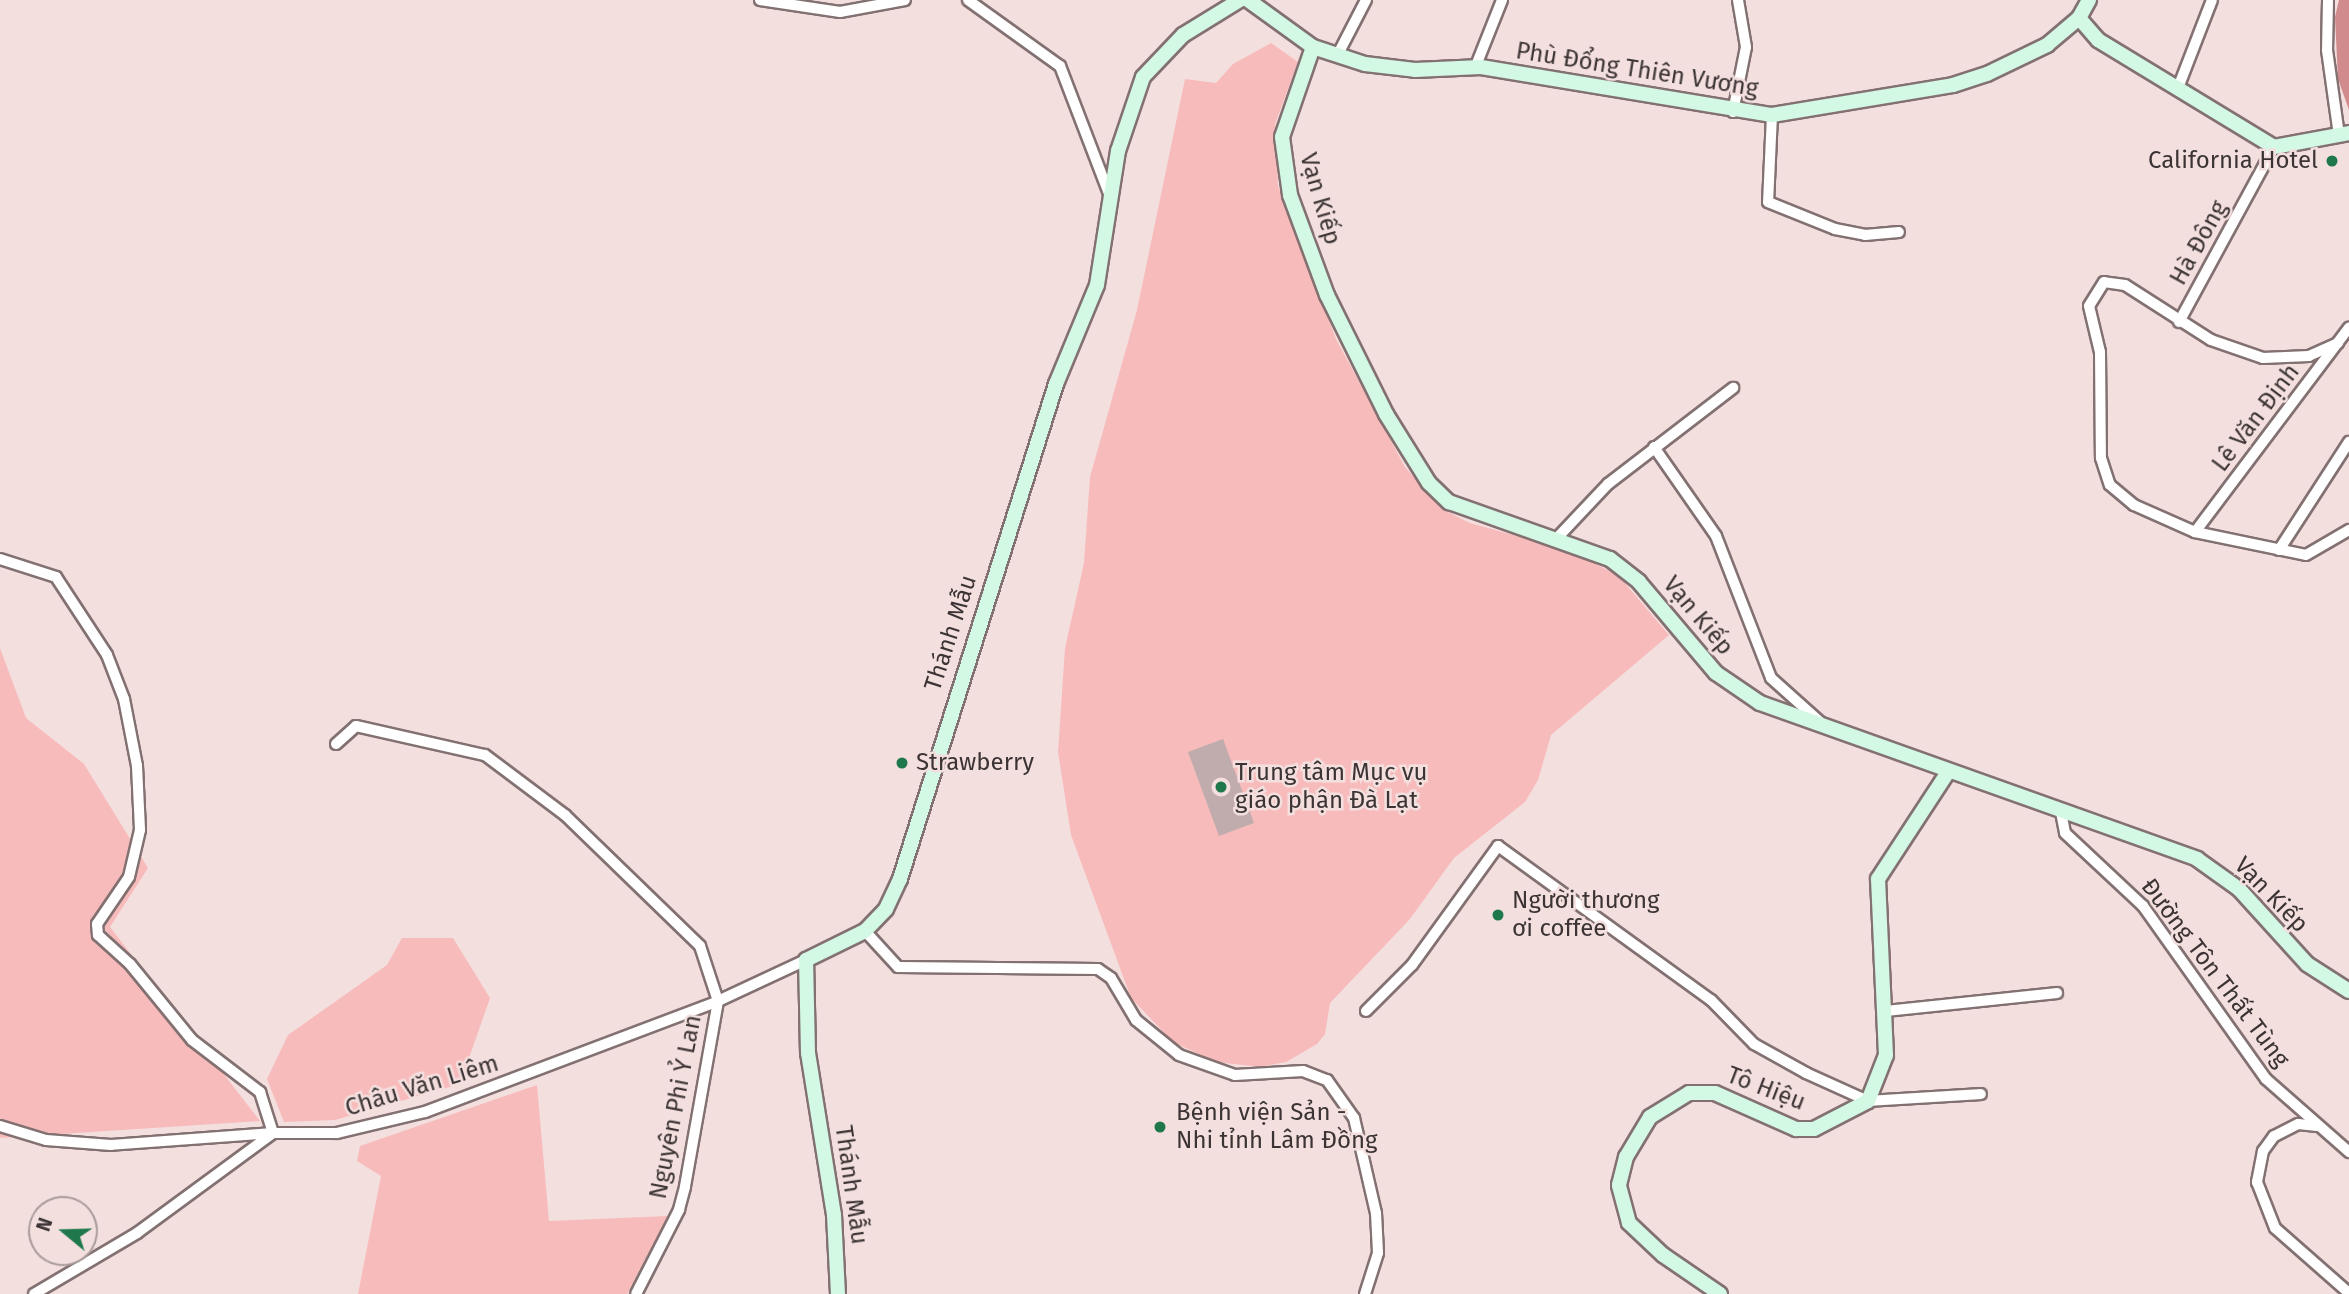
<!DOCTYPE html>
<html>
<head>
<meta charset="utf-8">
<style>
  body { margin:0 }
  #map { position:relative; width:2349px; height:1294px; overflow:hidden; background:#f4dfdf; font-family:"Fira Sans",sans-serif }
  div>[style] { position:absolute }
  .green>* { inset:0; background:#f8bbbb }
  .forest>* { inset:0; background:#d18b8c }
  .building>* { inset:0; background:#c0acac }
  .roads { filter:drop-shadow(2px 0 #837171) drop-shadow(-2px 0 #837171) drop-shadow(0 2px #837171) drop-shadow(0 -2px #837171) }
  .street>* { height:10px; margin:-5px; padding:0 5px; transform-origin:5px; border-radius:5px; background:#fff }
  .secondary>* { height:14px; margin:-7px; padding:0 7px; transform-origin:7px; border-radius:7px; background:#d3f8e3 }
  .dots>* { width:19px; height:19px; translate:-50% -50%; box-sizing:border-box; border:4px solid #f4dfdf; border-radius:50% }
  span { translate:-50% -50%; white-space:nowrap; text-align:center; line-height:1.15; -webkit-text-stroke:5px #f4dfdf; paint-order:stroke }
  .street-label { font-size:24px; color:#3c3434 }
  .poi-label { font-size:24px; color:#3c3434 }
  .right { translate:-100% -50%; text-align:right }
  .left { translate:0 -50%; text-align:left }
  .north { position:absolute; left:28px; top:1196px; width:70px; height:70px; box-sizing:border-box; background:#f4dfdf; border:2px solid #aa9b9b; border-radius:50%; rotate:289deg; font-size:19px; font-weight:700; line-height:28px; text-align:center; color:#3c3434 }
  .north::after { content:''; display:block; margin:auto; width:24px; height:32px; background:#1f784c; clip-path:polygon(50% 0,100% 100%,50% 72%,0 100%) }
</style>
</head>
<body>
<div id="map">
  <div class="green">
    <div style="clip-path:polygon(1271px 43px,1298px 62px,1275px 124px,1278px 186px,1336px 339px,1405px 467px,1442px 509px,1470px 523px,1567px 550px,1618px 575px,1669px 635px,1551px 735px,1538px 780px,1525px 802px,1454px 858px,1410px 919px,1330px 1003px,1325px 1034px,1317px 1044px,1286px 1062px,1260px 1067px,1216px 1062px,1173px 1042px,1131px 998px,1071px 835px,1058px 752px,1065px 648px,1084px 563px,1090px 477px,1137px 310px,1185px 79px,1216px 83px,1233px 64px)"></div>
    <div style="clip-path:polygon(0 648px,26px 718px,84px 764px,148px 868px,110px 927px,260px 1121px,0 1138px)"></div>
    <div style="clip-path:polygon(402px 938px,453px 938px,490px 998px,460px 1084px,335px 1120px,284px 1122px,267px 1079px,288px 1035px,387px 965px)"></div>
    <div style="clip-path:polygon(537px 1085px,549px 1221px,668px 1216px,627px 1294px,358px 1294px,381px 1176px,357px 1161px,360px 1146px)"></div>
  </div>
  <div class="forest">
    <div style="clip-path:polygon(2339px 0,2349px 0,2349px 110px,2338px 79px,2335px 17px)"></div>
  </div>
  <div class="building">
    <div style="clip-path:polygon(1223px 739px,1254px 823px,1219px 836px,1188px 752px)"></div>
  </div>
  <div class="roads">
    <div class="street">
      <div style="left:760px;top:0;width:81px;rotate:8.5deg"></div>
      <div style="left:840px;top:12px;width:66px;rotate:-10.5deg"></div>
      <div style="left:968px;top:0;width:113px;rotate:35.7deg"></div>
      <div style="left:1060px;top:66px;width:139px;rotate:69deg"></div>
      <div style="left:2328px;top:0;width:50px;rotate:91.1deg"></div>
      <div style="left:2327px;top:50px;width:86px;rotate:82deg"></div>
      <div style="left:1337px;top:56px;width:63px;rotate:-62.6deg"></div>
      <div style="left:1475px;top:68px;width:73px;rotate:-68.3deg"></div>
      <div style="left:2178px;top:88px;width:94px;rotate:-68.9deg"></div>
      <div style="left:1733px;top:112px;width:66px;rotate:-78.7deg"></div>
      <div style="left:1746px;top:47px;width:48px;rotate:-99.7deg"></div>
      <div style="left:1772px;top:115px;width:87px;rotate:92.6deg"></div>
      <div style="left:1768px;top:202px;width:72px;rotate:21.9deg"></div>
      <div style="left:1835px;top:229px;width:31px;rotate:11deg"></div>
      <div style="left:1865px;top:235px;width:34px;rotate:-5deg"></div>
      <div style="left:2179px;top:322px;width:199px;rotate:-61.5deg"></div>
      <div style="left:2338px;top:343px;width:32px;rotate:156deg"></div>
      <div style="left:2309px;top:356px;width:46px;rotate:177.5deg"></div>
      <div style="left:2263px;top:358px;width:55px;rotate:-160.9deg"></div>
      <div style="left:2211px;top:340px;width:102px;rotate:-147.4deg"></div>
      <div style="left:2125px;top:285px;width:21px;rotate:-172deg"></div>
      <div style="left:2104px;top:282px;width:28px;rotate:122deg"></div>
      <div style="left:2089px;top:306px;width:47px;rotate:76.6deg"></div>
      <div style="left:2100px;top:352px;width:106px;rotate:89.5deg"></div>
      <div style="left:2101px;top:458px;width:28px;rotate:72deg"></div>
      <div style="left:2110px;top:485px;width:31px;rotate:40deg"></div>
      <div style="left:2134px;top:505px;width:67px;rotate:23.9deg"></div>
      <div style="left:2195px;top:532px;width:113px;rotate:11.7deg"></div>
      <div style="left:2306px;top:555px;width:50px;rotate:-30.2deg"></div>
      <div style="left:1654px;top:447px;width:108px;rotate:55.1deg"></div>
      <div style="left:1716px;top:536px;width:152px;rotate:68.8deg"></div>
      <div style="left:1771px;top:678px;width:66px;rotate:41.9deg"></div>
      <div style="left:2195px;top:532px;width:256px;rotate:-53deg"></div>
      <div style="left:1558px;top:537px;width:73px;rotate:-46.7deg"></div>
      <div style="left:1608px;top:484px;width:158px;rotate:-37.5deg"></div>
      <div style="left:2279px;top:550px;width:129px;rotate:-57.1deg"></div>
      <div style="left:0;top:559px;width:59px;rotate:17.8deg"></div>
      <div style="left:56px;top:577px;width:93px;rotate:56.8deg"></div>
      <div style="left:107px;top:655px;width:47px;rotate:68.9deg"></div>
      <div style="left:124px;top:699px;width:68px;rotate:79deg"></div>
      <div style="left:137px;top:766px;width:64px;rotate:87.3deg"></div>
      <div style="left:140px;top:830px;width:48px;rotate:103.2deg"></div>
      <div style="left:129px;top:877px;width:57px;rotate:124.2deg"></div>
      <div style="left:97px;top:924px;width:11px;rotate:85deg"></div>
      <div style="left:98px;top:935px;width:43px;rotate:42.2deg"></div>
      <div style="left:130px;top:964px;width:98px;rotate:50.8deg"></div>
      <div style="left:192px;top:1040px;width:86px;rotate:37.4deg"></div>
      <div style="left:260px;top:1092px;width:43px;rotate:72.4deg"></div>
      <div style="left:273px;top:1133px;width:162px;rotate:175.8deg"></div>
      <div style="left:111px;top:1145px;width:65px;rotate:-175.6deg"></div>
      <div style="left:46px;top:1140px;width:48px;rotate:-163.1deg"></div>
      <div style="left:336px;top:744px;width:27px;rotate:-42deg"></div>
      <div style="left:356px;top:726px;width:132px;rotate:12.7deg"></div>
      <div style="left:485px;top:755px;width:100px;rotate:36.9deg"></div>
      <div style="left:565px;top:815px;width:188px;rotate:44.1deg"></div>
      <div style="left:700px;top:946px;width:58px;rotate:71.9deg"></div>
      <div style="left:718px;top:1001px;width:189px;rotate:100.1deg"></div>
      <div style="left:685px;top:1187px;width:24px;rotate:105deg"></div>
      <div style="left:679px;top:1210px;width:94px;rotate:117.1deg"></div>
      <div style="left:2061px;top:812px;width:21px;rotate:79deg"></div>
      <div style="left:2065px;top:833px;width:107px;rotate:43.1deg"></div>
      <div style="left:2143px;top:906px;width:212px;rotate:54.6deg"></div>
      <div style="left:2266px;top:1079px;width:111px;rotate:41.3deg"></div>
      <div style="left:865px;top:931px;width:49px;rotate:47.5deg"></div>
      <div style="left:898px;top:967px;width:200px;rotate:0.6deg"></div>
      <div style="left:1098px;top:969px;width:16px;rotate:35deg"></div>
      <div style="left:1111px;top:978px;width:49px;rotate:59.2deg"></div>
      <div style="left:1136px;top:1020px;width:55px;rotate:39.1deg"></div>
      <div style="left:1179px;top:1055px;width:59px;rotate:19.7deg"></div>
      <div style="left:1235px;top:1075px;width:68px;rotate:-3.4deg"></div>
      <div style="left:1303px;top:1071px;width:26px;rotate:21deg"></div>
      <div style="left:1327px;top:1080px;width:47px;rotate:54.6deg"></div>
      <div style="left:1354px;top:1118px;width:98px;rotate:77deg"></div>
      <div style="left:1376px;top:1213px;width:40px;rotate:87.1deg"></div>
      <div style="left:1378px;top:1253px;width:43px;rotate:107.6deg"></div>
      <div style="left:1366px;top:1011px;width:65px;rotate:-45deg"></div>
      <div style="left:1412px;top:965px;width:147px;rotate:-54.1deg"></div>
      <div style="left:1498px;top:846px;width:263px;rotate:35.9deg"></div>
      <div style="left:1711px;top:1000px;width:62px;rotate:45.7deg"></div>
      <div style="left:1754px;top:1044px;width:60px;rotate:29.1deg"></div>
      <div style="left:1806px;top:1073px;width:68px;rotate:24.3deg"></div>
      <div style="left:1868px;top:1101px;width:113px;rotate:-3.5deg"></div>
      <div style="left:1886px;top:1011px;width:172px;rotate:-6deg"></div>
      <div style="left:2317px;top:1126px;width:19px;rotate:-174deg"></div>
      <div style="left:2298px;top:1124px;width:27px;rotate:153deg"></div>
      <div style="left:2274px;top:1136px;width:19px;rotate:126deg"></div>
      <div style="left:2263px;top:1151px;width:32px;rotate:101deg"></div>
      <div style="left:2257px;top:1182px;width:49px;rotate:68.6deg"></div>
      <div style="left:2275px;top:1228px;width:98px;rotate:41.3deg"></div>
      <div style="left:34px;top:1294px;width:120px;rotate:-30.6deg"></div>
      <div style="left:137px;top:1233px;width:169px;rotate:-36.3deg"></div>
      <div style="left:273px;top:1133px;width:64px"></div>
      <div style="left:337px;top:1133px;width:90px;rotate:-13.4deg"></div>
      <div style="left:425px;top:1112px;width:313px;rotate:-20.7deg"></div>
      <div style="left:718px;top:1001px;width:97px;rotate:-25deg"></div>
    </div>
    <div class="secondary">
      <div style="left:1248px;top:0;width:80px;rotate:35.9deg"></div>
      <div style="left:1313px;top:47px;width:55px;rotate:18.1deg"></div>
      <div style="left:1365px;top:64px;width:50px;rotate:6.8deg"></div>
      <div style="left:1415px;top:70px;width:66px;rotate:-2.6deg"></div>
      <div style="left:1481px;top:67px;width:295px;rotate:9.4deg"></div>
      <div style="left:1772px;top:115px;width:183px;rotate:-9.4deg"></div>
      <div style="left:1953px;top:85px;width:36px;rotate:-18deg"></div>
      <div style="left:1987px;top:74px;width:67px;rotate:-25.8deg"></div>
      <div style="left:2047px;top:45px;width:42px;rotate:-40.2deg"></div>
      <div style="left:2079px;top:18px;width:21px;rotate:-61deg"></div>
      <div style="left:2079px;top:18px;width:29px;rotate:49deg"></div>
      <div style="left:2098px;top:40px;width:206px;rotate:31.3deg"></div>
      <div style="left:2274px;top:147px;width:76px;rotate:-10.6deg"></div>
      <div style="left:1313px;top:47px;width:95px;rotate:109deg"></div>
      <div style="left:1282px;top:137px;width:59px;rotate:82.1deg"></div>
      <div style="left:1290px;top:195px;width:107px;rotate:69.7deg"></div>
      <div style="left:1327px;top:295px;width:133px;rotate:63.6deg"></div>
      <div style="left:1386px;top:414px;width:81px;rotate:58.1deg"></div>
      <div style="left:1429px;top:483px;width:28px;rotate:44deg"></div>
      <div style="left:1449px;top:502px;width:171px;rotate:19.5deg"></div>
      <div style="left:1610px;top:559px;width:37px;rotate:38deg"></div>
      <div style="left:1639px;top:582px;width:119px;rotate:49.8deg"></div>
      <div style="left:1716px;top:673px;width:53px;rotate:34.3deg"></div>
      <div style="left:1760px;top:703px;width:464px;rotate:19.6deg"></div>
      <div style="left:2197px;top:859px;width:52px;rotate:35.5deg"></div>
      <div style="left:2239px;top:889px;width:101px;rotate:47.8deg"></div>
      <div style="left:2307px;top:964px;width:50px;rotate:32.7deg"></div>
      <div style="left:838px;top:1294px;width:79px;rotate:-92.9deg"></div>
      <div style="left:834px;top:1215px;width:164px;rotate:-99.1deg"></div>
      <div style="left:808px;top:1053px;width:93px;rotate:-91.2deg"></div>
      <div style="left:806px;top:960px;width:66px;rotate:-26.2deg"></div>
      <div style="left:865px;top:931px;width:30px;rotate:-46deg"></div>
      <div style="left:886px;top:909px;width:33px;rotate:-65deg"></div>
      <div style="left:900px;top:879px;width:519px;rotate:-72.51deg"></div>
      <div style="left:1056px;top:384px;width:107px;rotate:-67.5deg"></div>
      <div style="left:1097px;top:285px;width:136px;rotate:-81.1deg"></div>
      <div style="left:1118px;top:151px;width:78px;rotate:-71.3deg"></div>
      <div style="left:1143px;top:77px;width:58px;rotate:-46.4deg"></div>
      <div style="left:1183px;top:35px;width:67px;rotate:-31.6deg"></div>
      <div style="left:1720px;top:1294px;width:69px;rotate:-145.6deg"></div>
      <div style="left:1663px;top:1255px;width:47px;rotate:-136.7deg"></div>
      <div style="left:1629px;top:1223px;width:39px;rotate:-105deg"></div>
      <div style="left:1619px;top:1185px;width:29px;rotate:-76deg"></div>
      <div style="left:1626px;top:1157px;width:47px;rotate:-59deg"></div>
      <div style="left:1650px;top:1117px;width:46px;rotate:-31.6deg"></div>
      <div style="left:1689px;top:1093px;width:26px"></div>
      <div style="left:1715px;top:1093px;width:89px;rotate:24deg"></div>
      <div style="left:1796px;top:1129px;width:18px"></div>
      <div style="left:1814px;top:1129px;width:61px;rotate:-27.4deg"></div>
      <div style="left:1868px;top:1101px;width:49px;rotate:-68.6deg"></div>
      <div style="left:1886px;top:1055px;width:176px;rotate:-92.6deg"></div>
      <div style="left:1878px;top:879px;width:128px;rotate:-56.8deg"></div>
    </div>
  </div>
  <div class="dots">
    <div style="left:2332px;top:161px;background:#1f784c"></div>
    <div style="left:902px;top:763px;background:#1f784c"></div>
    <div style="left:1221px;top:787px;background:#1f784c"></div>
    <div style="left:1498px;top:915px;background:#1f784c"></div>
    <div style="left:1160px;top:1127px;background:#1f784c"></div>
  </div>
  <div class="street-label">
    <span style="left:1637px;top:70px;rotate:9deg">Phù Đổng Thiên Vương</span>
    <span style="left:1320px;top:199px;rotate:74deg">Vạn Kiếp</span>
    <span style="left:2199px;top:243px;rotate:-61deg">Hà Đông</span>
    <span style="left:2256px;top:418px;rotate:-53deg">Lê Văn Định</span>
    <span style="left:1698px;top:616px;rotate:50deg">Vạn Kiếp</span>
    <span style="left:951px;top:633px;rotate:-72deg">Thánh Mẫu</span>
    <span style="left:2271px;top:895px;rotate:46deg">Vạn Kiếp</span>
    <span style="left:2215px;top:973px;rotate:53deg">Đường Tôn Thất Tùng</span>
    <span style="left:422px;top:1086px;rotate:-17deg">Châu Văn Liêm</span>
    <span style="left:1766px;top:1089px;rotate:21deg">Tô Hiệu</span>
    <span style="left:676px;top:1107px;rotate:-79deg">Nguyên Phi Ỷ Lan</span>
    <span style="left:851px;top:1185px;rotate:82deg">Thánh Mẫu</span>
  </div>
  <div class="poi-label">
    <span class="right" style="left:2318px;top:161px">California Hotel</span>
    <span class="left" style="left:916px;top:763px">Strawberry</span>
    <span class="left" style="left:1235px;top:787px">Trung tâm Mục vụ<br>giáo phận Đà Lạt</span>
    <span class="left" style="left:1512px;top:915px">Người thương<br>ơi coffee</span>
    <span class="left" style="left:1176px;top:1127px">Bệnh viện Sản -<br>Nhi tỉnh Lâm Đồng</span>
  </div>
  <div class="north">N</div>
</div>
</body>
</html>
